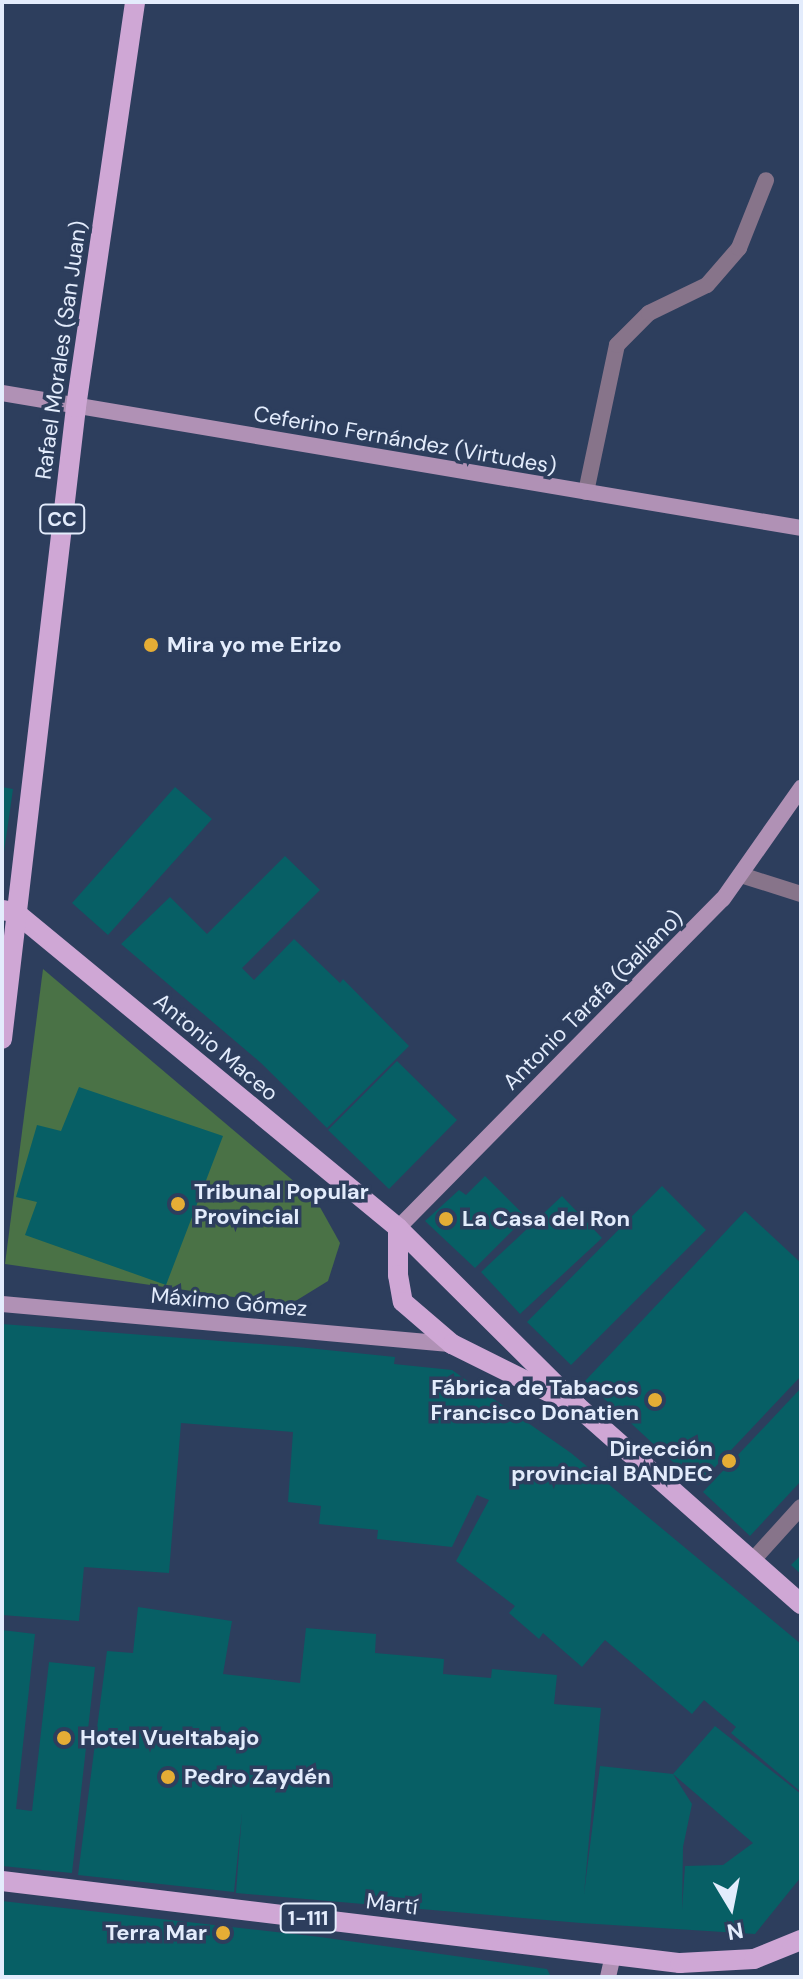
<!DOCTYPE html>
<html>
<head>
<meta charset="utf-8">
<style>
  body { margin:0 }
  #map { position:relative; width:803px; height:1979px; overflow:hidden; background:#2d3e5d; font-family:"DM Sans",sans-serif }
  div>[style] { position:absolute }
  .green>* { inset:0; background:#4a7246 }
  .building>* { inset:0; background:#075f65 }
  .lane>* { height:16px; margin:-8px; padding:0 8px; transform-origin:8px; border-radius:8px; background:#87748a }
  .street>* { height:16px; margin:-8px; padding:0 8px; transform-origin:8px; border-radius:8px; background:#87748a }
  .secondary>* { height:16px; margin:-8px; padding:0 8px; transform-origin:8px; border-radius:8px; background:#b091b5 }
  .primary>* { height:20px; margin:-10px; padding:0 10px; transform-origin:10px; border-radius:10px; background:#cfa7d5 }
  .dots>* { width:22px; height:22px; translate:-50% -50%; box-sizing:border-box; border:4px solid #2d3e5d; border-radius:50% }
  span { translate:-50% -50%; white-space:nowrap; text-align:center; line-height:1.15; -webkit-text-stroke:7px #2d3e5d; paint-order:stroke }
  .shield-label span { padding:2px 6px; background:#2d3e5d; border:2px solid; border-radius:6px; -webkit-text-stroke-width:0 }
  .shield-label { font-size:20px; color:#e3ecfc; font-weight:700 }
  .street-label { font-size:22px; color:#e3ecfc }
  .poi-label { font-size:22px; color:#e3ecfc; font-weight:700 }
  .left { translate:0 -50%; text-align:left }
  .right { translate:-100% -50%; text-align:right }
  .frame { position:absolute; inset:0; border:4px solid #e3ecfc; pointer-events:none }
  .north { position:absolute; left:691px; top:1867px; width:80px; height:80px; -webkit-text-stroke:6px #2d3e5d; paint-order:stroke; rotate:170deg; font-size:22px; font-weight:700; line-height:32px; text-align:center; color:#e3ecfc }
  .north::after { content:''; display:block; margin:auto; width:28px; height:36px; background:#e3ecfc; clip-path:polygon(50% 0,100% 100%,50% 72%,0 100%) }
</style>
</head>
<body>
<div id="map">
  <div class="green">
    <div style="clip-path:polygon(43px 969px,316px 1200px,340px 1243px,328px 1281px,289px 1305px,5px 1264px)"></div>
  </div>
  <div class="building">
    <div style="clip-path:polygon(2px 787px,13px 789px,4px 852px,2px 851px)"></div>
    <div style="clip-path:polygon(175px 787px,212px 819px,108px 935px,72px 903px)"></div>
    <div style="clip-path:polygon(285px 856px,320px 890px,242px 968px,254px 980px,294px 939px,340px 983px,343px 979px,409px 1046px,327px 1128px,261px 1063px,121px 944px,170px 897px,207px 934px)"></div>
    <div style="clip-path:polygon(397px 1061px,457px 1120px,389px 1189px,328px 1130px)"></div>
    <div style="clip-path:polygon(79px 1087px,223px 1136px,166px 1285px,25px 1235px,37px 1202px,16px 1197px,37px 1125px,61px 1131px)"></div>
    <div style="clip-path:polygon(485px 1176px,526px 1217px,475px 1268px,425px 1221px,459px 1190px,466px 1195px)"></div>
    <div style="clip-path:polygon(662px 1186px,706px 1230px,571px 1365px,527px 1322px)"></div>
    <div style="clip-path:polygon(562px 1196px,602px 1238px,520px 1314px,481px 1272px)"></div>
    <div style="clip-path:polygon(745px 1211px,801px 1263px,801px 1376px,698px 1485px,585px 1381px)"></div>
    <div style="clip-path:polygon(2px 1324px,298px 1347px,395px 1357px,394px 1364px,452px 1370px,571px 1453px,801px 1644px,801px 1792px,731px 1733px,736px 1727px,704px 1700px,692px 1714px,605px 1640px,582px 1667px,543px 1633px,539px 1639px,509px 1613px,515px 1606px,456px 1561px,489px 1500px,477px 1495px,452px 1547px,377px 1539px,378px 1530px,319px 1524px,321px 1506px,288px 1502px,293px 1432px,181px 1423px,169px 1573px,84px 1567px,79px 1621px,2px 1615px)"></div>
    <div style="clip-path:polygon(801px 1388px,801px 1481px,750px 1536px,703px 1492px)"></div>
    <div style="clip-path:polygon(801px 1555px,801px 1574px,791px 1565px)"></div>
    <div style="clip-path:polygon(evenodd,138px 1607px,232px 1621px,223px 1674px,300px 1683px,306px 1628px,376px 1634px,375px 1653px,444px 1659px,443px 1674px,491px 1678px,492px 1669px,557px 1675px,554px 1704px,601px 1708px,584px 1894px,600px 1766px,673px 1774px,715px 1726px,801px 1794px,801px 1877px,755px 1934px,581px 1923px,236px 1893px,242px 1813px,234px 1892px,78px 1875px,107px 1651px,133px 1653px,138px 1607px,673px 1774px,753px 1843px,723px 1865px,685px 1866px,682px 1910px,683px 1847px,692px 1804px,673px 1774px)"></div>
    <div style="clip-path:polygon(2px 1630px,35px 1634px,16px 1809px,32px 1811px,49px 1662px,95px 1667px,72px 1873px,2px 1866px)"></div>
    <div style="clip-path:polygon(2px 1901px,320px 1937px,547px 1969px,551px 1977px,2px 1977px)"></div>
  </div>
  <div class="lane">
    <div style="left:586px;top:492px;width:150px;rotate:-78.1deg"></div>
    <div style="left:617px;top:345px;width:45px;rotate:-45deg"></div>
    <div style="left:649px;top:313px;width:64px;rotate:-25.8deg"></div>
    <div style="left:707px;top:285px;width:49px;rotate:-49.1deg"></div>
    <div style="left:739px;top:248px;width:73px;rotate:-68.3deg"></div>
  </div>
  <div class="street">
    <div style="left:741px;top:875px;width:63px;rotate:17.6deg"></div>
    <div style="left:752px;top:1561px;width:73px;rotate:-47.8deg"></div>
  </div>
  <div class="secondary">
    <div style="left:2px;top:393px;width:810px;rotate:9.59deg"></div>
    <div style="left:398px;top:1228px;width:462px;rotate:-45.4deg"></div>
    <div style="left:723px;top:899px;width:136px;rotate:-54.9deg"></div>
    <div style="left:2px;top:1304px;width:452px;rotate:5.1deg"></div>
    <div style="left:608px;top:1977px;width:23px;rotate:-77deg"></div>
  </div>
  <div class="primary">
    <div style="left:2px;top:910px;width:13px;rotate:9deg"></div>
    <div style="left:15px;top:912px;width:497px;rotate:39.5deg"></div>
    <div style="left:398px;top:1228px;width:252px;rotate:44.8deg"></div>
    <div style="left:577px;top:1406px;width:299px;rotate:41.5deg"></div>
    <div style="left:2px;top:1039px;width:636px;rotate:-83.32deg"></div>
    <div style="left:76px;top:407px;width:409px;rotate:-81.7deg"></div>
    <div style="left:398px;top:1228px;width:47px;rotate:90deg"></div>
    <div style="left:398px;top:1275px;width:27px;rotate:80deg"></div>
    <div style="left:403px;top:1302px;width:65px;rotate:40.6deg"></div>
    <div style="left:452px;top:1344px;width:119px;rotate:26.4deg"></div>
    <div style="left:2px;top:1881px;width:683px;rotate:6.9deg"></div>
    <div style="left:680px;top:1963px;width:74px;rotate:-3.1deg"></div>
    <div style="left:754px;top:1959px;width:51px;rotate:-22deg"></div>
  </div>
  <div class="dots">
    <div style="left:151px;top:645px;background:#e5ad35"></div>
    <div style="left:178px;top:1204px;background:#e5ad35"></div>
    <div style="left:446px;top:1219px;background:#e5ad35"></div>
    <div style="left:655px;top:1400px;background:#e5ad35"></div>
    <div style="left:729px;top:1461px;background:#e5ad35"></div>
    <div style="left:64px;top:1738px;background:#e5ad35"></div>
    <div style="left:168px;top:1777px;background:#e5ad35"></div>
    <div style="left:223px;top:1933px;background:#e5ad35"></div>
  </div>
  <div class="shield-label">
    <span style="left:62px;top:519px">CC</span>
    <span style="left:308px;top:1918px">1-111</span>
  </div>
  <div class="street-label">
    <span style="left:61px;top:350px;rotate:-82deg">Rafael Morales (San Juan)</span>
    <span style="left:405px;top:440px;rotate:10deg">Ceferino Fernández (Virtudes)</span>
    <span style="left:593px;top:1000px;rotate:-45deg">Antonio Tarafa (Galiano)</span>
    <span style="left:216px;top:1047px;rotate:40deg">Antonio Maceo</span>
    <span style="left:229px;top:1302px;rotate:5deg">Máximo Gómez</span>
    <span style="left:392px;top:1904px;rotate:7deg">Martí</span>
  </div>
  <div class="poi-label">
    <span class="left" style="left:167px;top:645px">Mira yo me Erizo</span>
    <span class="left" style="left:194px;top:1204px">Tribunal Popular<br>Provincial</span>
    <span class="left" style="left:462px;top:1219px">La Casa del Ron</span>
    <span class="right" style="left:639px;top:1400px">Fábrica de Tabacos<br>Francisco Donatien</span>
    <span class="right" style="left:713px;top:1461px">Dirección<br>provincial BANDEC</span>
    <span class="left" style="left:80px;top:1738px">Hotel Vueltabajo</span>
    <span class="left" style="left:184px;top:1777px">Pedro Zaydén</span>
    <span class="right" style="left:207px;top:1933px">Terra Mar</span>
  </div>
  <div class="frame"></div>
  <div class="north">N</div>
</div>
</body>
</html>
